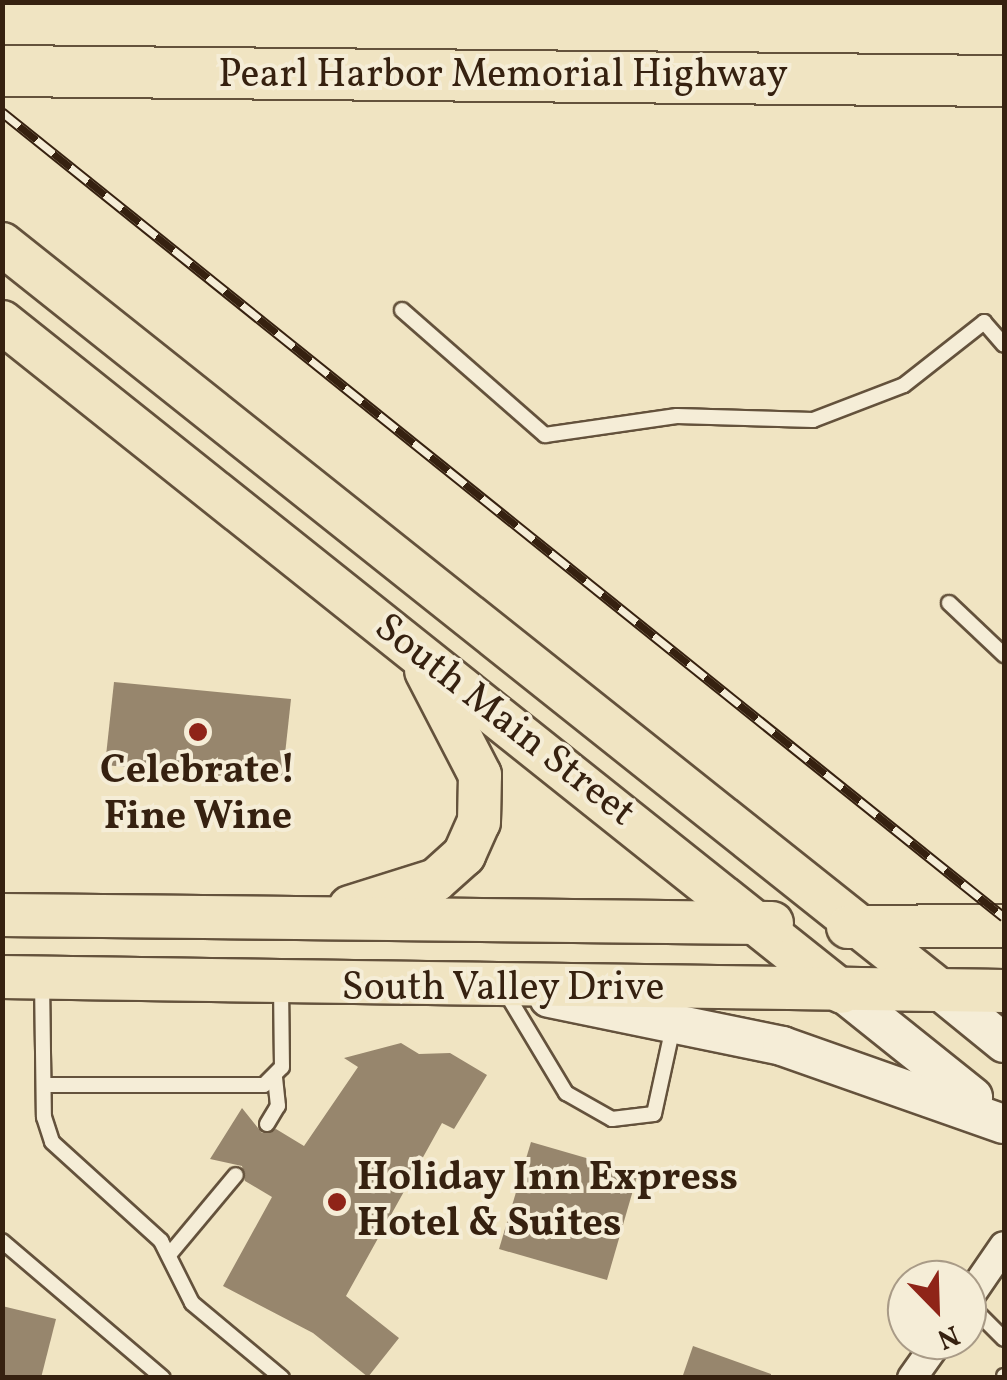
<!DOCTYPE html>
<html>
<head>
<meta charset="utf-8">
<style>
  body { margin:0 }
  #map { position:relative; width:1007px; height:1380px; overflow:hidden; background:#f0e4c2; font-family:Vollkorn,serif }
  div>[style] { position:absolute }
  .building>* { inset:0; background:#97866d }
  .roads { filter:drop-shadow(2px 0 #64523c) drop-shadow(-2px 0 #64523c) drop-shadow(0 2px #64523c) drop-shadow(0 -2px #64523c) }
  .service>* { height:14px; margin:-7px; padding:0 7px; transform-origin:7px; border-radius:7px; background:#f5edd7 }
  .minor>* { height:28px; margin:-14px; padding:0 14px; transform-origin:14px; border-radius:14px; background:#f5edd7 }
  .secondary>* { height:38px; margin:-19px; padding:0 19px; transform-origin:19px; border-radius:19px; background:#f5edd7 }
  .primary>* { height:42px; margin:-21px; padding:0 21px; transform-origin:21px; border-radius:21px; background:#f0e4c2 }
  .motorway>* { height:50px; margin:-25px; padding:0 25px; transform-origin:25px; border-radius:25px; background:#f0e4c2 }
  .rail>* { height:11px; margin-top:-5.5px; transform-origin:0; background:repeating-linear-gradient(90deg,#f5edd7 0 22px,#362110 0 44px); box-sizing:border-box; border-block:2px solid #362110 }
  .dots>* { width:28px; height:28px; translate:-50% -50%; box-sizing:border-box; border:5px solid #f5edd7; border-radius:50% }
  span { translate:-50% -50%; white-space:nowrap; text-align:center; line-height:1.15; -webkit-text-stroke:8px #f5edd7; paint-order:stroke }
  .street-label { font-size:40px; color:#362110 }
  .poi-label { font-size:40px; color:#362110; font-weight:700 }
  .left { translate:0 -50%; text-align:left }
  .frame { position:absolute; inset:0; border:5px solid #362110; pointer-events:none }
  .north { position:absolute; left:887px; top:1260px; width:100px; height:100px; box-sizing:border-box; background:#f5edd7; border:2px solid #a99b87; border-radius:50%; rotate:157deg; font-size:28px; font-weight:700; line-height:40px; text-align:center; color:#362110 }
  .north::after { content:''; display:block; margin:auto; width:35px; height:45px; background:#8f2418; clip-path:polygon(50% 0,100% 100%,50% 72%,0 100%) }
</style>
</head>
<body>
<div id="map">
  <div class="building">
    <div style="clip-path:polygon(114px 682px,291px 699px,282px 782px,105px 765px)"></div>
    <div style="clip-path:polygon(401px 1043px,419px 1054px,450px 1053px,487px 1075px,454px 1129px,442px 1123px,346px 1296px,399px 1338px,368px 1377px,313px 1333px,223px 1286px,272px 1197px,245px 1181px,242px 1166px,210px 1159px,242px 1108px,262px 1133px,276px 1129px,304px 1146px,358px 1067px,344px 1058px)"></div>
    <div style="clip-path:polygon(531px 1142px,638px 1173px,607px 1280px,499px 1249px)"></div>
    <div style="clip-path:polygon(2px 1306px,56px 1319px,41px 1378px,2px 1378px)"></div>
    <div style="clip-path:polygon(693px 1346px,771px 1374px,771px 1378px,682px 1378px)"></div>
  </div>
  <div class="roads">
    <div class="service">
      <div style="left:402px;top:310px;width:190px;rotate:41.2deg"></div>
      <div style="left:545px;top:435px;width:133px;rotate:-8.2deg"></div>
      <div style="left:677px;top:416px;width:136px;rotate:1.7deg"></div>
      <div style="left:813px;top:420px;width:97px;rotate:-21deg"></div>
      <div style="left:904px;top:385px;width:102px;rotate:-38.2deg"></div>
      <div style="left:984px;top:322px;width:30px;rotate:49deg"></div>
      <div style="left:949px;top:603px;width:76px;rotate:43.4deg"></div>
      <div style="left:42px;top:980px;width:137px;rotate:89.2deg"></div>
      <div style="left:44px;top:1117px;width:26px;rotate:72deg"></div>
      <div style="left:52px;top:1142px;width:147px;rotate:42.2deg"></div>
      <div style="left:161px;top:1241px;width:69px;rotate:63.4deg"></div>
      <div style="left:192px;top:1303px;width:117px;rotate:39.8deg"></div>
      <div style="left:506px;top:993px;width:117px;rotate:59deg"></div>
      <div style="left:566px;top:1093px;width:53px;rotate:29.5deg"></div>
      <div style="left:612px;top:1119px;width:42px;rotate:-6.8deg"></div>
      <div style="left:654px;top:1114px;width:89px;rotate:-77.7deg"></div>
      <div style="left:44px;top:1085px;width:220px"></div>
      <div style="left:264px;top:1085px;width:25px;rotate:-45deg"></div>
      <div style="left:282px;top:1067px;width:80px;rotate:-90.7deg"></div>
      <div style="left:267px;top:1124px;width:21px;rotate:-59deg"></div>
      <div style="left:278px;top:1106px;width:28px;rotate:-96deg"></div>
      <div style="left:2px;top:1241px;width:211px;rotate:40.4deg"></div>
      <div style="left:169px;top:1255px;width:104px;rotate:-50.1deg"></div>
      <div style="left:967px;top:1302px;width:52px;rotate:45deg"></div>
      <div style="left:1004px;top:1378px;width:2px;rotate:-90deg"></div>
    </div>
    <div class="minor">
      <div style="left:967px;top:1300px;width:65px;rotate:-55.6deg"></div>
      <div style="left:912px;top:1378px;width:47px;rotate:-54.6deg"></div>
    </div>
    <div class="secondary">
      <div style="left:939px;top:990px;width:84px;rotate:39.2deg"></div>
      <div style="left:842px;top:992px;width:168px;rotate:38.7deg"></div>
      <div style="left:549px;top:998px;width:238px;rotate:11.6deg"></div>
      <div style="left:782px;top:1046px;width:235px;rotate:19.4deg"></div>
    </div>
    <div class="primary">
      <div style="left:2px;top:244px;width:1198px;rotate:38.53deg"></div>
      <div style="left:2px;top:322px;width:1074px;rotate:38.58deg"></div>
      <div style="left:350px;top:907px;width:90px;rotate:-17.4deg"></div>
      <div style="left:436px;top:880px;width:38px;rotate:-42deg"></div>
      <div style="left:464px;top:855px;width:36px;rotate:-66deg"></div>
      <div style="left:479px;top:822px;width:47px;rotate:-88.8deg"></div>
      <div style="left:480px;top:775px;width:117px;rotate:-117.4deg"></div>
      <div style="left:2px;top:915px;width:770px;rotate:0.6deg"></div>
      <div style="left:848px;top:927px;width:156px;rotate:-0.4deg"></div>
      <div style="left:2px;top:977px;width:1002px;rotate:0.8deg"></div>
    </div>
    <div class="motorway">
      <div style="left:2px;top:71px;width:1002px;rotate:0.57deg"></div>
    </div>
  </div>
  <div class="rail">
    <div style="left:2px;top:112px;width:1285px;rotate:38.78deg"></div>
  </div>
  <div class="dots">
    <div style="left:198px;top:732px;background:#8f2418"></div>
    <div style="left:337px;top:1202px;background:#8f2418"></div>
  </div>
  <div class="street-label">
    <span style="left:503px;top:76px">Pearl Harbor Memorial Highway</span>
    <span style="left:504px;top:721px;rotate:38deg">South Main Street</span>
    <span style="left:503px;top:989px">South Valley Drive</span>
  </div>
  <div class="poi-label">
    <span style="left:198px;top:795px">Celebrate!<br>Fine Wine</span>
    <span class="left" style="left:357px;top:1202px">Holiday Inn Express<br>Hotel &amp; Suites</span>
  </div>
  <div class="frame"></div>
  <div class="north">N</div>
</div>
</body>
</html>
